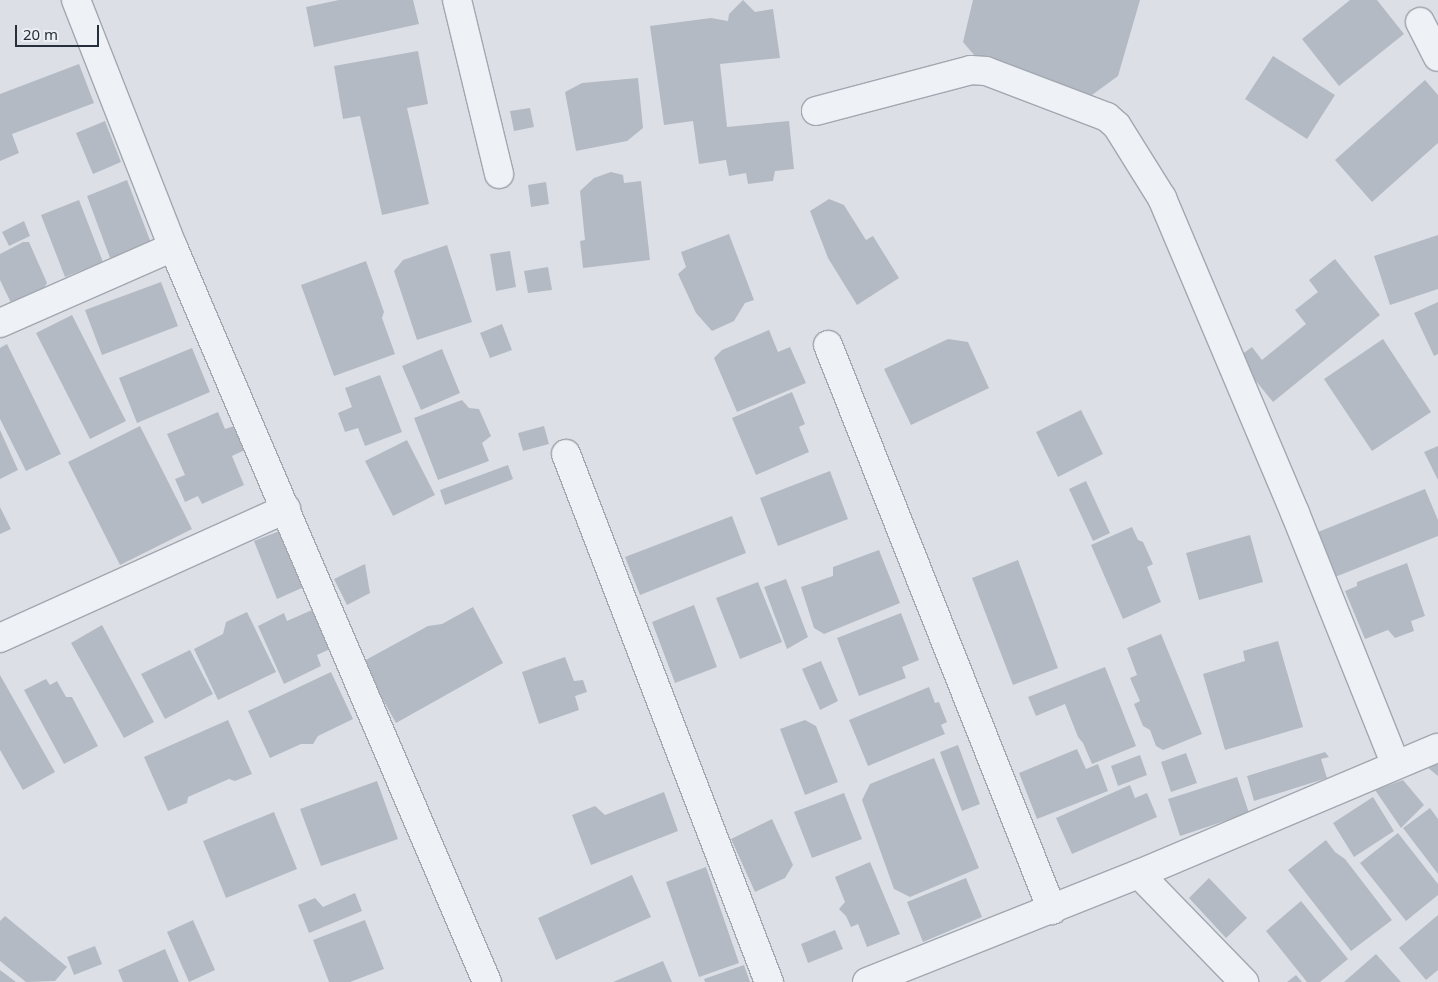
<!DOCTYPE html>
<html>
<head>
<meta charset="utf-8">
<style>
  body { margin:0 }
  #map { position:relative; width:1438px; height:982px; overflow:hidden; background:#dce0e6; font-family:"Noto Sans",sans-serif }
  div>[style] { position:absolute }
  .building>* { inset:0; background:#b3bac3 }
  .roads { filter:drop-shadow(1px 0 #a2a7b0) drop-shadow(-1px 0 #a2a7b0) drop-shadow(0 1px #a2a7b0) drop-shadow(0 -1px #a2a7b0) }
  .minor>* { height:28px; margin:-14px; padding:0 14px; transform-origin:14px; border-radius:14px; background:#eef1f5 }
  span { translate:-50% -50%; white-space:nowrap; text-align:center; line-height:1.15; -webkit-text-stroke:4.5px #ebeff4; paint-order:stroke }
  .scale { position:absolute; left:15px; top:25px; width:84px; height:22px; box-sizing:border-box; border:2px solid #262f3c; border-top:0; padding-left:6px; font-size:15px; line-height:18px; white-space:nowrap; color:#262f3c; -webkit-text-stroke:4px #ebeff4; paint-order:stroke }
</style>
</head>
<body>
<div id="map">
  <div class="building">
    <div style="clip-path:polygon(339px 0,413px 0,419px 24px,314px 47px,306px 7px)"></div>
    <div style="clip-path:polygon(743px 0,755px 12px,773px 9px,780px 58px,720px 64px,727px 127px,789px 121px,794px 169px,775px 171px,773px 181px,748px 184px,746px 173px,729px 176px,726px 160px,699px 164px,693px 121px,664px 125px,650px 26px,711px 18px,728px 21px,729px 14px)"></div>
    <div style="clip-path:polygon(973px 0,1140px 0,1118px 76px,1092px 95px,980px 62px,963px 42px)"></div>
    <div style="clip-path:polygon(1350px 0,1377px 0,1404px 34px,1339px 86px,1302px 39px)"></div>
    <div style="clip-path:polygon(418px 51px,428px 104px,407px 108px,429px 204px,382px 215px,360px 116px,343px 119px,334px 66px)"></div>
    <div style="clip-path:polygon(1273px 56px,1335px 95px,1307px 139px,1245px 99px)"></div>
    <div style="clip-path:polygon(79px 64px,94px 103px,12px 134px,19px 153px,0 161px,0 94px)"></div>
    <div style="clip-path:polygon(638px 78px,643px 128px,627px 141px,576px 151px,565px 92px,582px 83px)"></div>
    <div style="clip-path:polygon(1425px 80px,1438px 95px,1438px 143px,1372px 202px,1335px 160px)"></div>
    <div style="clip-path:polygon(530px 108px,534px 127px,514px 131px,510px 111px)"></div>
    <div style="clip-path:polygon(105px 121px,121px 162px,93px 174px,76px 133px)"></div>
    <div style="clip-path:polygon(611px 172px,623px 175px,624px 183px,641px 181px,650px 260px,583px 268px,580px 241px,585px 240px,580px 191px,594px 178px)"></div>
    <div style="clip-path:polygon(127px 180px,151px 243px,110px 258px,87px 196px)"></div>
    <div style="clip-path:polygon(546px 182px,549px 204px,531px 207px,528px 185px)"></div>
    <div style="clip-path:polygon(829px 199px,844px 205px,866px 240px,873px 236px,899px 278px,857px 305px,828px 258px,810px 211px)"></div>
    <div style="clip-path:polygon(79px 200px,103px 262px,65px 277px,41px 215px)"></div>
    <div style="clip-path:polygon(24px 221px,30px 236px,9px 246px,2px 232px)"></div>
    <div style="clip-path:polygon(729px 234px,754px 300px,745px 303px,734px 321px,712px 331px,696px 313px,678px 274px,686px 267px,681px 252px)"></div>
    <div style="clip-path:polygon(1438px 235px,1438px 289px,1390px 305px,1374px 256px)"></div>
    <div style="clip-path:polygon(23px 242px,29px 242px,47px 283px,40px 294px,13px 307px,0 280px,0 254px)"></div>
    <div style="clip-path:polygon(447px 245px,472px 322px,417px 340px,394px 271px,403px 260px)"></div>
    <div style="clip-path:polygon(510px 251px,516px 287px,496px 291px,490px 254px)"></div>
    <div style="clip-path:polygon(1335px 259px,1380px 315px,1273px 402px,1237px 358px,1252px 347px,1262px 360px,1306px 324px,1295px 310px,1318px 292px,1309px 280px)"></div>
    <div style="clip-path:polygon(366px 261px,384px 312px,382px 318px,395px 354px,334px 376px,301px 285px)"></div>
    <div style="clip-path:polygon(548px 267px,552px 290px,528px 293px,524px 271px)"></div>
    <div style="clip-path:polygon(161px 282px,178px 326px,102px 355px,85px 310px)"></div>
    <div style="clip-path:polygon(1438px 302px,1438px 354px,1434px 356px,1414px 313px)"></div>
    <div style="clip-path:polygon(72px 315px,126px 421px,90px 439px,36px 333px)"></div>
    <div style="clip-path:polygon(502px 324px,512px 350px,490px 358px,480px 333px)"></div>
    <div style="clip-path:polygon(769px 330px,778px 352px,790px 347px,806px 383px,737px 412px,714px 358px,722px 350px)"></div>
    <div style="clip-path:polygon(948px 339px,968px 342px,989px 388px,911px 425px,884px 369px)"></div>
    <div style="clip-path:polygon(1383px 339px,1431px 412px,1372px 451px,1324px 379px)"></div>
    <div style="clip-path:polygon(7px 344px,61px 454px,26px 471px,0 419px,0 348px)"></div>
    <div style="clip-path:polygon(192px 348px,210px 392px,137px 423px,119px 378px)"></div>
    <div style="clip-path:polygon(442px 349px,460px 393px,421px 410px,402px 366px)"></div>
    <div style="clip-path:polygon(380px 375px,402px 432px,365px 446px,358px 428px,345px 432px,338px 413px,352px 407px,345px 388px)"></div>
    <div style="clip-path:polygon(792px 392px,805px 424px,799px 427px,809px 452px,756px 475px,732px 418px)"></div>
    <div style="clip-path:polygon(462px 400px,469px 408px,479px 409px,491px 436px,482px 443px,489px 461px,438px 480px,414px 418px)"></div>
    <div style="clip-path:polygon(1081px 410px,1103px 454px,1058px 477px,1036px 432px)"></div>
    <div style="clip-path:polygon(218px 412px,225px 429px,234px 426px,245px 450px,232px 456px,244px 485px,202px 504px,198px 496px,185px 502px,175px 479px,185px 475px,167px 434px)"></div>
    <div style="clip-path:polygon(140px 426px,192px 529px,120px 565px,68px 462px)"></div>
    <div style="clip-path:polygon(544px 426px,549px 444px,523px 451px,518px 433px)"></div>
    <div style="clip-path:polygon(0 430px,18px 470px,0 479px)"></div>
    <div style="clip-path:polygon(407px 440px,435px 495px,393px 516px,365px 461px)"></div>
    <div style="clip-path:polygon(1438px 446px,1438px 480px,1424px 452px)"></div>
    <div style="clip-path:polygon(508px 465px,513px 479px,445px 505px,440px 490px)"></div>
    <div style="clip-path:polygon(830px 471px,848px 519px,778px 546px,760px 498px)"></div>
    <div style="clip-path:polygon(1086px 481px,1110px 533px,1093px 541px,1069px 489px)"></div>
    <div style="clip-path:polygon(1425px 489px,1438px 520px,1438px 536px,1335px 577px,1318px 532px)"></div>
    <div style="clip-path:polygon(0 507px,11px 529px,0 534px)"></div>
    <div style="clip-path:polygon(732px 516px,746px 553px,640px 595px,625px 557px)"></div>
    <div style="clip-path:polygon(1132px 527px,1138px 540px,1143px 542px,1153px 564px,1147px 567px,1161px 602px,1123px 619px,1091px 545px)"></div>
    <div style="clip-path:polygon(282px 530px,304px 587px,277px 599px,254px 541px)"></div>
    <div style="clip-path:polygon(1250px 535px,1263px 582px,1199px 600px,1186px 553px)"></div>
    <div style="clip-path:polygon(879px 550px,900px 603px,824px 634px,814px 628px,801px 587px,833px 576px,833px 567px)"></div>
    <div style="clip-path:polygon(1018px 560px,1058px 668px,1013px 685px,972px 578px)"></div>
    <div style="clip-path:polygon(1407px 563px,1425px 616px,1411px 621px,1414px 631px,1395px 638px,1388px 630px,1365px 639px,1345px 591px,1357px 586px,1357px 582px)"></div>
    <div style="clip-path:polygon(365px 564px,370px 593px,347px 605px,334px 579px)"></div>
    <div style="clip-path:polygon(786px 579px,808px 637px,787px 649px,764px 587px)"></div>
    <div style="clip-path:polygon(758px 582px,782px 642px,740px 659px,716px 598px)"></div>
    <div style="clip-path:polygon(694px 605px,717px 667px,675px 683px,652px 622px)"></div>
    <div style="clip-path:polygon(473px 607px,503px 663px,396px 723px,362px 662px,428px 626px,442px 624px)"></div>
    <div style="clip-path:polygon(312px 610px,330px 649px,317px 655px,321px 666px,284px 684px,258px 626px,284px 613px,287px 621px)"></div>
    <div style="clip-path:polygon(247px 612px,276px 672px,218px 700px,194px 649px,223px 634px,226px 622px)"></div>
    <div style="clip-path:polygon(901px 613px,919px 660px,902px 667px,906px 678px,859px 696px,837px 638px)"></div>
    <div style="clip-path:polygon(102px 625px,154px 722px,124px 738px,71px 643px)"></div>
    <div style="clip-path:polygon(1161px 634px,1202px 734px,1163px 750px,1156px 746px,1150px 730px,1143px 726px,1134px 704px,1140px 701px,1130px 678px,1137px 675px,1127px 648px)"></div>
    <div style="clip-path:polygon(1278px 641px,1303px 727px,1225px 750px,1203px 674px,1245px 661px,1243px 651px)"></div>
    <div style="clip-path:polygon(190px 650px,213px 694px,165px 719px,141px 674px)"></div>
    <div style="clip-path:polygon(565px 657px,574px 681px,583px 680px,587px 692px,575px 696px,579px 710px,539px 724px,522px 672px)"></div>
    <div style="clip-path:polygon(821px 661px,838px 701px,820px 710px,802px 669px)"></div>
    <div style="clip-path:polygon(1105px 667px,1136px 746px,1092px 764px,1083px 743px,1078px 737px,1065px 704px,1036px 716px,1028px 697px)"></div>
    <div style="clip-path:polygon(331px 672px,353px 719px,318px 736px,313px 744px,301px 744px,270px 758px,248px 711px)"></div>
    <div style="clip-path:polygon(0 675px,55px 772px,23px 790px,0 750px)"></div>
    <div style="clip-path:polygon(46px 679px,50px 685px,57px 681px,66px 697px,72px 697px,98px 746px,64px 764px,24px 690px)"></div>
    <div style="clip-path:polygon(929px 687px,935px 703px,939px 702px,947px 722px,941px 725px,945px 734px,868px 766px,849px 720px)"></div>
    <div style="clip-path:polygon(228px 720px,252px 774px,235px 781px,229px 779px,188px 797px,187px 803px,168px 811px,144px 757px)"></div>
    <div style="clip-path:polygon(805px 720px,816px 726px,838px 782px,805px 795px,780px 729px)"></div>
    <div style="clip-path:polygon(958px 745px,980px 804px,962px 811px,940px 752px)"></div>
    <div style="clip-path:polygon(1077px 749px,1086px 769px,1098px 764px,1108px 791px,1037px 819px,1019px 773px)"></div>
    <div style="clip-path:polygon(1325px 752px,1329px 757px,1321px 759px,1327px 778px,1254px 801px,1247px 776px)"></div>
    <div style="clip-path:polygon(1186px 753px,1197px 783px,1171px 792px,1161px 762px)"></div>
    <div style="clip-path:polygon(1140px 755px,1147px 775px,1118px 786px,1111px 766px)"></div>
    <div style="clip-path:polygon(934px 758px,979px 868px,910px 897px,894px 889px,862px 800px,870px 784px)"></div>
    <div style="clip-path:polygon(1438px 764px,1438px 776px,1427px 767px)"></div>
    <div style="clip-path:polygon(1237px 777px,1249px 813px,1180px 836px,1168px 799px)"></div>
    <div style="clip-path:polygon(1403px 780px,1424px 805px,1401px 828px,1375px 790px)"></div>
    <div style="clip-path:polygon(377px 781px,398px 839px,321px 866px,300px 809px)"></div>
    <div style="clip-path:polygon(1130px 785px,1135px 798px,1147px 793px,1157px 817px,1072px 854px,1056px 818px)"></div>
    <div style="clip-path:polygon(664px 792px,678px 831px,591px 865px,572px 815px,595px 806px,605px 815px)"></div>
    <div style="clip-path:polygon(844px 793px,862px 839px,812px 858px,794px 812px)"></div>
    <div style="clip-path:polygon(1373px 797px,1394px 831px,1354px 857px,1333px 823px)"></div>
    <div style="clip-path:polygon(1430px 808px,1438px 819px,1438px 874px,1403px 828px)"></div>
    <div style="clip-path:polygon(274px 812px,297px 869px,226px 898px,203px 841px)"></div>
    <div style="clip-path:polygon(772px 819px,793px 865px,785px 878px,755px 892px,731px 839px)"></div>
    <div style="clip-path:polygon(1398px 833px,1438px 884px,1438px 895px,1406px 921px,1360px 863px)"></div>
    <div style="clip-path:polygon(1326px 840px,1335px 852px,1345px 859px,1392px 920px,1351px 951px,1288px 870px)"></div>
    <div style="clip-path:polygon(870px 862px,900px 934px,867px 947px,858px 924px,851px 927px,846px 916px,839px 909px,845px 902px,835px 877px)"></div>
    <div style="clip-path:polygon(706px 867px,739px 963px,699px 977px,666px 882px)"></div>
    <div style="clip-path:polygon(632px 875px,651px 917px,556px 960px,538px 918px)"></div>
    <div style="clip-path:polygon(966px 878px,982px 917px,923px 942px,907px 902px)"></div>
    <div style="clip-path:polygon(1209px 878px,1247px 918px,1226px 938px,1189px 898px)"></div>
    <div style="clip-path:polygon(355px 893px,362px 911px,309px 933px,298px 905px,315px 898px,323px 907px)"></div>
    <div style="clip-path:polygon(1301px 901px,1348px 959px,1320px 982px,1307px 982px,1266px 931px)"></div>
    <div style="clip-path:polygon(1438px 915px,1438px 970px,1426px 980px,1399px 948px)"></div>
    <div style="clip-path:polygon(5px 916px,67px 967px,55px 981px,26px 982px,0 961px,0 921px)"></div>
    <div style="clip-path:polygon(193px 920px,215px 970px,189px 982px,167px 932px)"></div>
    <div style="clip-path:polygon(365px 920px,384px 969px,350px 982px,329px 982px,313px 940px)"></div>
    <div style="clip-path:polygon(835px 930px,843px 949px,808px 963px,801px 944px)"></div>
    <div style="clip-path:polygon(95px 946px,102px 964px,74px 975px,67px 957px)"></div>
    <div style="clip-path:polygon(165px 949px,179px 982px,123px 982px,118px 970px)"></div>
    <div style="clip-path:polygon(1376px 954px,1401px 982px,1344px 982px)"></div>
    <div style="clip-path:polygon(663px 961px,672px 982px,613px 982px)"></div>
    <div style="clip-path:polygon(744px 965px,750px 982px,705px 982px,704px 979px)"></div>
    <div style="clip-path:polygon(0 970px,16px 982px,0 982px)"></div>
    <div style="clip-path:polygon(1296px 975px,1302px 982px,1287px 982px)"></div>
  </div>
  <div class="roads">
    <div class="minor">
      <div style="left:76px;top:0;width:265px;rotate:68.6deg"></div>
      <div style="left:173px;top:247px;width:799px;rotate:66.87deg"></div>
      <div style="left:457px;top:0;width:179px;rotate:76.4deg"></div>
      <div style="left:1420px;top:22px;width:39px;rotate:63deg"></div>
      <div style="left:816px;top:111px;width:160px;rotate:-14.8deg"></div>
      <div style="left:971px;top:70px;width:15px;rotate:4deg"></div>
      <div style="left:986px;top:71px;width:129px;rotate:20.8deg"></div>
      <div style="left:1107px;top:117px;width:13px;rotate:42deg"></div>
      <div style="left:1117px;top:126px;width:85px;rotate:58deg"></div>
      <div style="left:1162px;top:198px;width:342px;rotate:67.1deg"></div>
      <div style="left:1295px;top:513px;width:271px;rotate:68.2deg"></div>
      <div style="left:0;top:323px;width:189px;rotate:-23.7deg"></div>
      <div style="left:828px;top:345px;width:608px;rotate:68.37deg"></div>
      <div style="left:566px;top:454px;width:566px;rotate:68.97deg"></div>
      <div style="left:0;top:638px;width:314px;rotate:-24.3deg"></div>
      <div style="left:1139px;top:874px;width:151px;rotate:45.8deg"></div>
      <div style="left:867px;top:982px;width:293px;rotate:-21.7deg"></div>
      <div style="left:1139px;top:874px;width:324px;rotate:-22.9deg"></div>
    </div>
  </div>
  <div class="scale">20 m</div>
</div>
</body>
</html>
